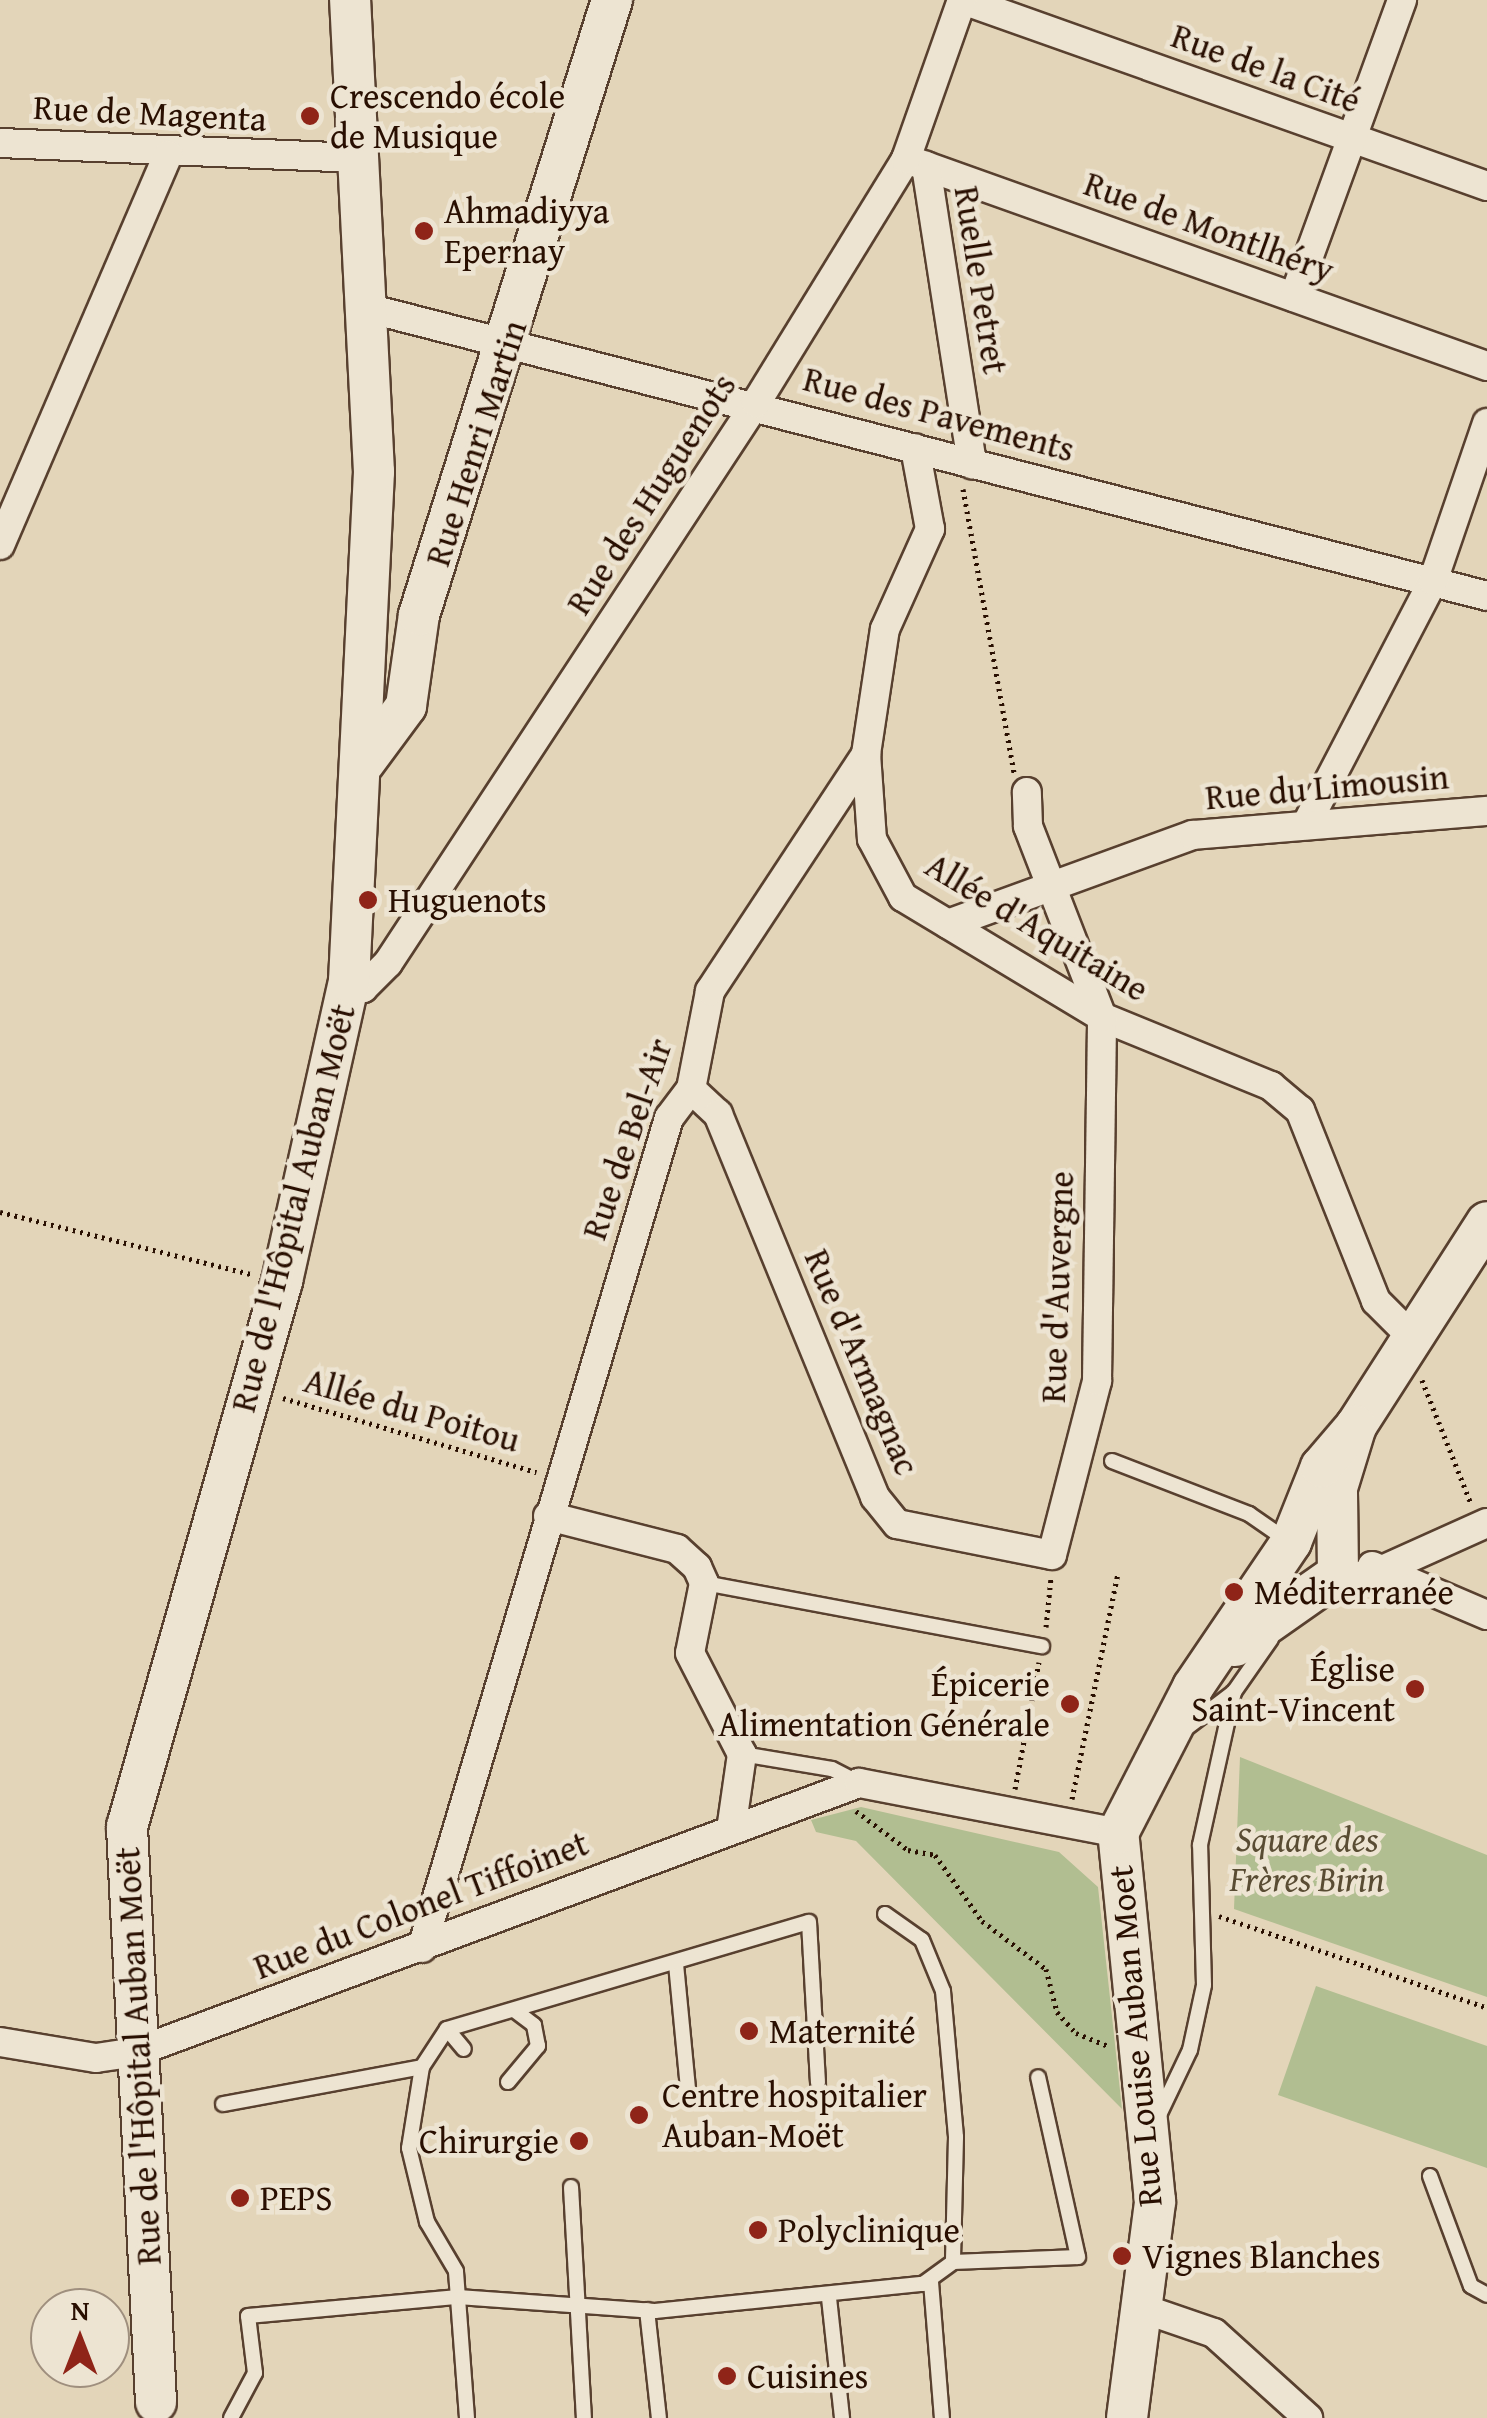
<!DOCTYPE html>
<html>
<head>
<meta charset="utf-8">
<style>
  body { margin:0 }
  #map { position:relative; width:1487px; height:2418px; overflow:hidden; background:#e3d5b9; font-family:"Gentium Book Plus",serif }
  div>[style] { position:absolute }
  .green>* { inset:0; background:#b1be91 }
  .path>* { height:5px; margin-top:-2.5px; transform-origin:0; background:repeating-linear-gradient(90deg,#290f01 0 2.5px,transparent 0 7.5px) }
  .roads { filter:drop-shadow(2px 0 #58402f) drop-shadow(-2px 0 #58402f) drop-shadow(0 2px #58402f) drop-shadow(0 -2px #58402f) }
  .lane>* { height:14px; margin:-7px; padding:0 7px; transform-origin:7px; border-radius:7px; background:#ede4d2 }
  .street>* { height:28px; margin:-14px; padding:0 14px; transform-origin:14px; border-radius:14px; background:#ede4d2 }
  .secondary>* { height:40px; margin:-20px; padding:0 20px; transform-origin:20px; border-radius:20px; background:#ede4d2 }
  .dots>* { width:28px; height:28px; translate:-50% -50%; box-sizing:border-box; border:5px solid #ede4d2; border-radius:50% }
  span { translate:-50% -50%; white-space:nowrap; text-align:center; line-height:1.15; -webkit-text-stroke:9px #ede4d2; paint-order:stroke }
  .street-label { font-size:35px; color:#290f01 }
  .poi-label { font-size:35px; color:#290f01 }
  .left { translate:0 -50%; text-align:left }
  .right { translate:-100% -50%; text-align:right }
  .park-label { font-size:35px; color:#594c33; font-style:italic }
  .north { position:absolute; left:30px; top:2288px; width:100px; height:100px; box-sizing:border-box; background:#ede4d2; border:2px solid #9f8f7e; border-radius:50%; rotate:0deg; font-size:28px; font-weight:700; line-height:40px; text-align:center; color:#290f01 }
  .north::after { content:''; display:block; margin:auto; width:35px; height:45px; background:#8f2418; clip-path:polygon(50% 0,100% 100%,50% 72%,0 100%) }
</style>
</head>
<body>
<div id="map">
  <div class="green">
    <div style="clip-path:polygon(1240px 1757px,1487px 1855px,1487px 1997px,1234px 1909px)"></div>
    <div style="clip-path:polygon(861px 1807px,1059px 1852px,1098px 1887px,1122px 2109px,856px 1841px,816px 1832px,811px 1820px)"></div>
    <div style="clip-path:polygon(1316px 1986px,1487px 2046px,1487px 2168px,1278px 2095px)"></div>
  </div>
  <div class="path">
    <div style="left:963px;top:489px;width:288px;rotate:79.8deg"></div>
    <div style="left:0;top:1212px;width:258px;rotate:13.9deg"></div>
    <div style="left:1422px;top:1380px;width:133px;rotate:68.4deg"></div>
    <div style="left:283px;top:1398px;width:264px;rotate:16.3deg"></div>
    <div style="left:1046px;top:1627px;width:49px;rotate:-84.2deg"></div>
    <div style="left:1015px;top:1789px;width:129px;rotate:-79.3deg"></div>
    <div style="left:1072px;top:1799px;width:232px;rotate:-78.5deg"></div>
    <div style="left:856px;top:1811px;width:65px;rotate:36.9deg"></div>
    <div style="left:908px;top:1850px;width:27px;rotate:10deg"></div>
    <div style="left:935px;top:1855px;width:81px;rotate:54.5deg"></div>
    <div style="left:982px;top:1921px;width:80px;rotate:36.9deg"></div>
    <div style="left:1046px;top:1969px;width:44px;rotate:75.7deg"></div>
    <div style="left:1057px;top:2012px;width:28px;rotate:48deg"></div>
    <div style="left:1076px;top:2033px;width:35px;rotate:22deg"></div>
    <div style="left:1219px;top:1916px;width:283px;rotate:18.9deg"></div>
  </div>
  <div class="roads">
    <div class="lane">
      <div style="left:1112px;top:1461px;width:147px;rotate:21.1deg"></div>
      <div style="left:1249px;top:1514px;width:47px;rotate:34.7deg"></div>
      <div style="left:704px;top:1583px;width:344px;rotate:10.6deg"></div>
      <div style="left:1180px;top:1733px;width:68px;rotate:-37.2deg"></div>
      <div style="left:1234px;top:1692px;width:65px;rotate:-55.1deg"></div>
      <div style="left:742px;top:1754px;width:91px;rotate:9.5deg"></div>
      <div style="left:832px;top:1769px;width:30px;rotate:27deg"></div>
      <div style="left:885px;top:1914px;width:45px;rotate:35.1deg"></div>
      <div style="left:922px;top:1940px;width:55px;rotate:67.6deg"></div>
      <div style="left:943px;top:1991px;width:147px;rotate:84.9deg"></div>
      <div style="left:956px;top:2137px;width:125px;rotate:91.4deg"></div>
      <div style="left:676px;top:1964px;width:126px;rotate:84.5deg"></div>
      <div style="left:447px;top:2029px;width:26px;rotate:50deg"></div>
      <div style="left:508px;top:2082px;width:47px;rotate:-50.2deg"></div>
      <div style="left:538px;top:2046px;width:21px;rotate:-101deg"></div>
      <div style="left:534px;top:2025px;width:25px;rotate:-143deg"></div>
      <div style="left:223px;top:2104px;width:202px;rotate:-10.5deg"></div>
      <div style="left:1159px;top:2115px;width:72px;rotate:-64.5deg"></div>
      <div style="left:1190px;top:2050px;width:66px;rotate:-77.8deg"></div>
      <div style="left:1204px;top:1985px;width:140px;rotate:-91.6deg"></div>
      <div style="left:1200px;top:1845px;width:157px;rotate:-77.5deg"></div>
      <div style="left:1430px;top:2176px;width:117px;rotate:69.6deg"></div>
      <div style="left:1471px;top:2286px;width:18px;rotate:29deg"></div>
      <div style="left:571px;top:2187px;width:231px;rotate:86.8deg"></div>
      <div style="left:931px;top:2282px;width:136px;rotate:85.4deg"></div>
      <div style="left:829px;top:2298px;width:121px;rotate:83.8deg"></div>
      <div style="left:647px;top:2310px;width:109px;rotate:83.7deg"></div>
      <div style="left:231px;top:2418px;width:51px;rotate:-61.9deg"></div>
      <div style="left:255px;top:2373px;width:57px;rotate:-97deg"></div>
      <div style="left:248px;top:2316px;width:211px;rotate:-5.2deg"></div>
      <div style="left:458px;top:2297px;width:197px;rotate:4.1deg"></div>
      <div style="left:655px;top:2311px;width:269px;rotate:-5.8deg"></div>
      <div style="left:923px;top:2284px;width:37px;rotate:-36deg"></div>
      <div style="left:953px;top:2262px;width:125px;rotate:-2.3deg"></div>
      <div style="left:1078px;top:2257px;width:184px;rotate:-102.5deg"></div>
      <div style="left:467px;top:2418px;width:147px;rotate:-94.3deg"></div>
      <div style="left:456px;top:2271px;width:57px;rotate:-120.6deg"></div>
      <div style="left:427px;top:2222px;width:76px;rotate:-103.7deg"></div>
      <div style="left:409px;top:2148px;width:82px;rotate:-80.9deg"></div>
      <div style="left:422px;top:2067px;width:45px;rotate:-56.7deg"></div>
      <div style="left:447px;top:2029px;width:377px;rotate:-16.5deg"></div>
      <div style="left:809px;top:1922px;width:161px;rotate:86.8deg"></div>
    </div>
    <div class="street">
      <div style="left:963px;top:0;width:556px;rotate:19.54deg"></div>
      <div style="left:0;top:143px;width:357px;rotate:2.4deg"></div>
      <div style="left:906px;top:159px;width:617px;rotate:19.61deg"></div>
      <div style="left:926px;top:166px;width:302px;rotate:81.2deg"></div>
      <div style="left:1294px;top:297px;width:316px;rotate:-70deg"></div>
      <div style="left:371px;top:309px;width:1152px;rotate:14.42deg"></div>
      <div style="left:0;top:545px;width:425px;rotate:-66.7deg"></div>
      <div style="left:866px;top:754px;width:85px;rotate:86deg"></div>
      <div style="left:872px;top:839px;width:66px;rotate:61.9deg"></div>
      <div style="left:903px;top:897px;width:232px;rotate:31.1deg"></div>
      <div style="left:1102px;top:1017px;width:183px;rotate:22.2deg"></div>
      <div style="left:1271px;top:1086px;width:38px;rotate:40deg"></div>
      <div style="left:1300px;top:1110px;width:206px;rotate:68.3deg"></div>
      <div style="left:1376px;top:1301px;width:52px;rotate:45deg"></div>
      <div style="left:1306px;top:825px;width:275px;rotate:-62.5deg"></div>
      <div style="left:1433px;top:581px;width:167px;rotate:-71.1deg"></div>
      <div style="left:948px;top:924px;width:261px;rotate:-20deg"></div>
      <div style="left:1193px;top:835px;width:295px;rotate:-4.7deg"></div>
      <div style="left:349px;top:981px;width:16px;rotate:27deg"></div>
      <div style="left:363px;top:988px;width:35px;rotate:-45deg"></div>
      <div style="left:388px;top:963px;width:670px;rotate:-56.69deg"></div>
      <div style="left:756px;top:403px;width:286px;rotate:-58.4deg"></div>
      <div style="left:906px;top:159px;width:169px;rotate:-70.6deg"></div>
      <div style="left:691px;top:1089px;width:37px;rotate:43deg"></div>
      <div style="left:718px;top:1114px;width:414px;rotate:67.7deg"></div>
      <div style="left:875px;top:1497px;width:35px;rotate:51deg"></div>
      <div style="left:897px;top:1524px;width:158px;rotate:11.3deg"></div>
      <div style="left:1052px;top:1555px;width:180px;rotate:-75.5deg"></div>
      <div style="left:1097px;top:1381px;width:364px;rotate:-89.2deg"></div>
      <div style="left:1102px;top:1017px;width:205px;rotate:-111.2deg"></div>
      <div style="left:1028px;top:826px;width:34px;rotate:-92deg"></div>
      <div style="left:548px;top:1516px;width:133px;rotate:14.3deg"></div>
      <div style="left:677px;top:1549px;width:27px;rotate:42deg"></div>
      <div style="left:697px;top:1567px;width:17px;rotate:66deg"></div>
      <div style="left:704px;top:1583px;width:71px;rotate:101.3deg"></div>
      <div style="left:690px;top:1653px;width:114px;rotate:62.8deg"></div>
      <div style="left:742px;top:1754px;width:70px;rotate:98.2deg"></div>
      <div style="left:1372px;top:1566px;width:125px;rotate:23.1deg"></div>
      <div style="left:1323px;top:1585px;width:59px;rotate:-13.8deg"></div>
      <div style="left:1380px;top:1571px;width:117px;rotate:-24.2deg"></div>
      <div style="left:422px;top:1948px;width:866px;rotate:-73.43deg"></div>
      <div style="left:669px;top:1118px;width:36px;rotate:-53deg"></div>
      <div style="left:691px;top:1089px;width:100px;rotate:-79deg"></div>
      <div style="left:710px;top:991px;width:284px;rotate:-56.6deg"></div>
      <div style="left:866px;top:754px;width:126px;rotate:-81.4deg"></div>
      <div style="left:885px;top:629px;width:110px;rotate:-65.8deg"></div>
      <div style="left:930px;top:529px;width:82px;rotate:-100.5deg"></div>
      <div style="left:0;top:2042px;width:97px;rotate:9.5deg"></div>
      <div style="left:96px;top:2058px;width:40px;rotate:-8.5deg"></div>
      <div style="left:136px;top:2052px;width:771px;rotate:-20.41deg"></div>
      <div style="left:859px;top:1783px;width:264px;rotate:10.9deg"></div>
      <div style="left:1141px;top:2308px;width:77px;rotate:18.9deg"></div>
      <div style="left:1214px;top:2333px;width:127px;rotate:42.1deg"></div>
    </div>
    <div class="secondary">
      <div style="left:364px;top:763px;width:71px;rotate:-53.6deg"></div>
      <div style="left:406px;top:706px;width:92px;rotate:-81.9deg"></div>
      <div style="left:419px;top:615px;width:645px;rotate:-72.58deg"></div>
      <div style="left:1235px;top:1646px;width:126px;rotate:-35deg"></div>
      <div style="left:1338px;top:1574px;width:86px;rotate:-90.7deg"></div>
      <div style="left:1337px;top:1488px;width:65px;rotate:-73deg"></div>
      <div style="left:1356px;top:1426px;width:242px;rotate:-57.3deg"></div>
      <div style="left:156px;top:2402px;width:576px;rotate:-92.89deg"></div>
      <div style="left:127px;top:1827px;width:568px;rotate:-74.15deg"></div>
      <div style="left:282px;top:1281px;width:307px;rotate:-77.4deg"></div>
      <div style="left:349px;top:981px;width:510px;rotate:-87.19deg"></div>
      <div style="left:374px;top:472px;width:473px;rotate:-92.9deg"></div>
      <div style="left:1127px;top:2418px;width:219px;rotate:-82.6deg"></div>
      <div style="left:1155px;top:2201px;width:370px;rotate:-95.7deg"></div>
      <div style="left:1118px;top:1833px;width:164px;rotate:-62.8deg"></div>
      <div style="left:1193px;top:1687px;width:175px;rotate:-55.9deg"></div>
      <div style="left:1291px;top:1542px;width:81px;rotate:-68.2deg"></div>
      <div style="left:1321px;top:1467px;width:54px;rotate:-49.5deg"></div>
    </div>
  </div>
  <div class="dots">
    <div style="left:310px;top:116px;background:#8f2418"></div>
    <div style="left:424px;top:231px;background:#8f2418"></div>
    <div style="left:368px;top:900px;background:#8f2418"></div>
    <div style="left:1234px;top:1592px;background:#8f2418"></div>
    <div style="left:1415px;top:1689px;background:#8f2418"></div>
    <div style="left:1070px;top:1704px;background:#8f2418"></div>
    <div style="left:749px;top:2031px;background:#8f2418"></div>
    <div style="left:639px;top:2115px;background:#8f2418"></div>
    <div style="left:579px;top:2141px;background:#8f2418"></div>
    <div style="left:240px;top:2198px;background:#8f2418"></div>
    <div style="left:758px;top:2230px;background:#8f2418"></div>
    <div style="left:1122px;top:2256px;background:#8f2418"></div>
    <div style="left:727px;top:2376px;background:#8f2418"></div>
  </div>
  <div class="street-label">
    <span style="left:1266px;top:68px;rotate:20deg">Rue de la Cité</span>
    <span style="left:150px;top:113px;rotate:3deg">Rue de Magenta</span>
    <span style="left:1209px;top:227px;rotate:20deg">Rue de Montlhéry</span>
    <span style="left:981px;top:280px;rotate:81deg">Ruelle Petret</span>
    <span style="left:939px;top:414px;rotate:15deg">Rue des Pavements</span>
    <span style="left:476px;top:443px;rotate:-72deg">Rue Henri Martin</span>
    <span style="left:651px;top:494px;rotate:-57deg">Rue des Huguenots</span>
    <span style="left:1327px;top:787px;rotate:-5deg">Rue du Limousin</span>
    <span style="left:1037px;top:927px;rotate:31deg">Allée d'Aquitaine</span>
    <span style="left:627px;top:1139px;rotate:-71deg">Rue de Bel-Air</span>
    <span style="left:293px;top:1208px;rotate:-76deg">Rue de l'Hôpital Auban Moët</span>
    <span style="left:1057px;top:1287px;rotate:-88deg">Rue d'Auvergne</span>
    <span style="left:862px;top:1362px;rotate:67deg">Rue d'Armagnac</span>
    <span style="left:412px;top:1410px;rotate:16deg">Allée du Poitou</span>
    <span style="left:421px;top:1905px;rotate:-21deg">Rue du Colonel Tiffoinet</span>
    <span style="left:1135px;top:2036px;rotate:-95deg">Rue Louise Auban Moet</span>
    <span style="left:138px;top:2056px;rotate:-93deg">Rue de l'Hôpital Auban Moët</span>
  </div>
  <div class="poi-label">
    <span class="left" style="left:330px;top:116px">Crescendo école<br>de Musique</span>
    <span class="left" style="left:444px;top:231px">Ahmadiyya<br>Epernay</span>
    <span class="left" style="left:388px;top:900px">Huguenots</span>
    <span class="left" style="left:1254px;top:1592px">Méditerranée</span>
    <span class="right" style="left:1395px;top:1689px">Église<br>Saint-Vincent</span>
    <span class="right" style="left:1050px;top:1704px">Épicerie<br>Alimentation Générale</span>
    <span class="left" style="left:769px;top:2031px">Maternité</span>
    <span class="left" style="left:662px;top:2115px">Centre hospitalier<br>Auban-Moët</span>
    <span class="right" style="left:559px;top:2141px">Chirurgie</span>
    <span class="left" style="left:260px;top:2198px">PEPS</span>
    <span class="left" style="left:778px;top:2230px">Polyclinique</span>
    <span class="left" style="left:1142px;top:2256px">Vignes Blanches</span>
    <span class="left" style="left:747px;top:2376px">Cuisines</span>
  </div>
  <div class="park-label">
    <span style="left:1307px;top:1859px">Square des<br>Frères Birin</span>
  </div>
  <div class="north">N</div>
</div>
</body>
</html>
